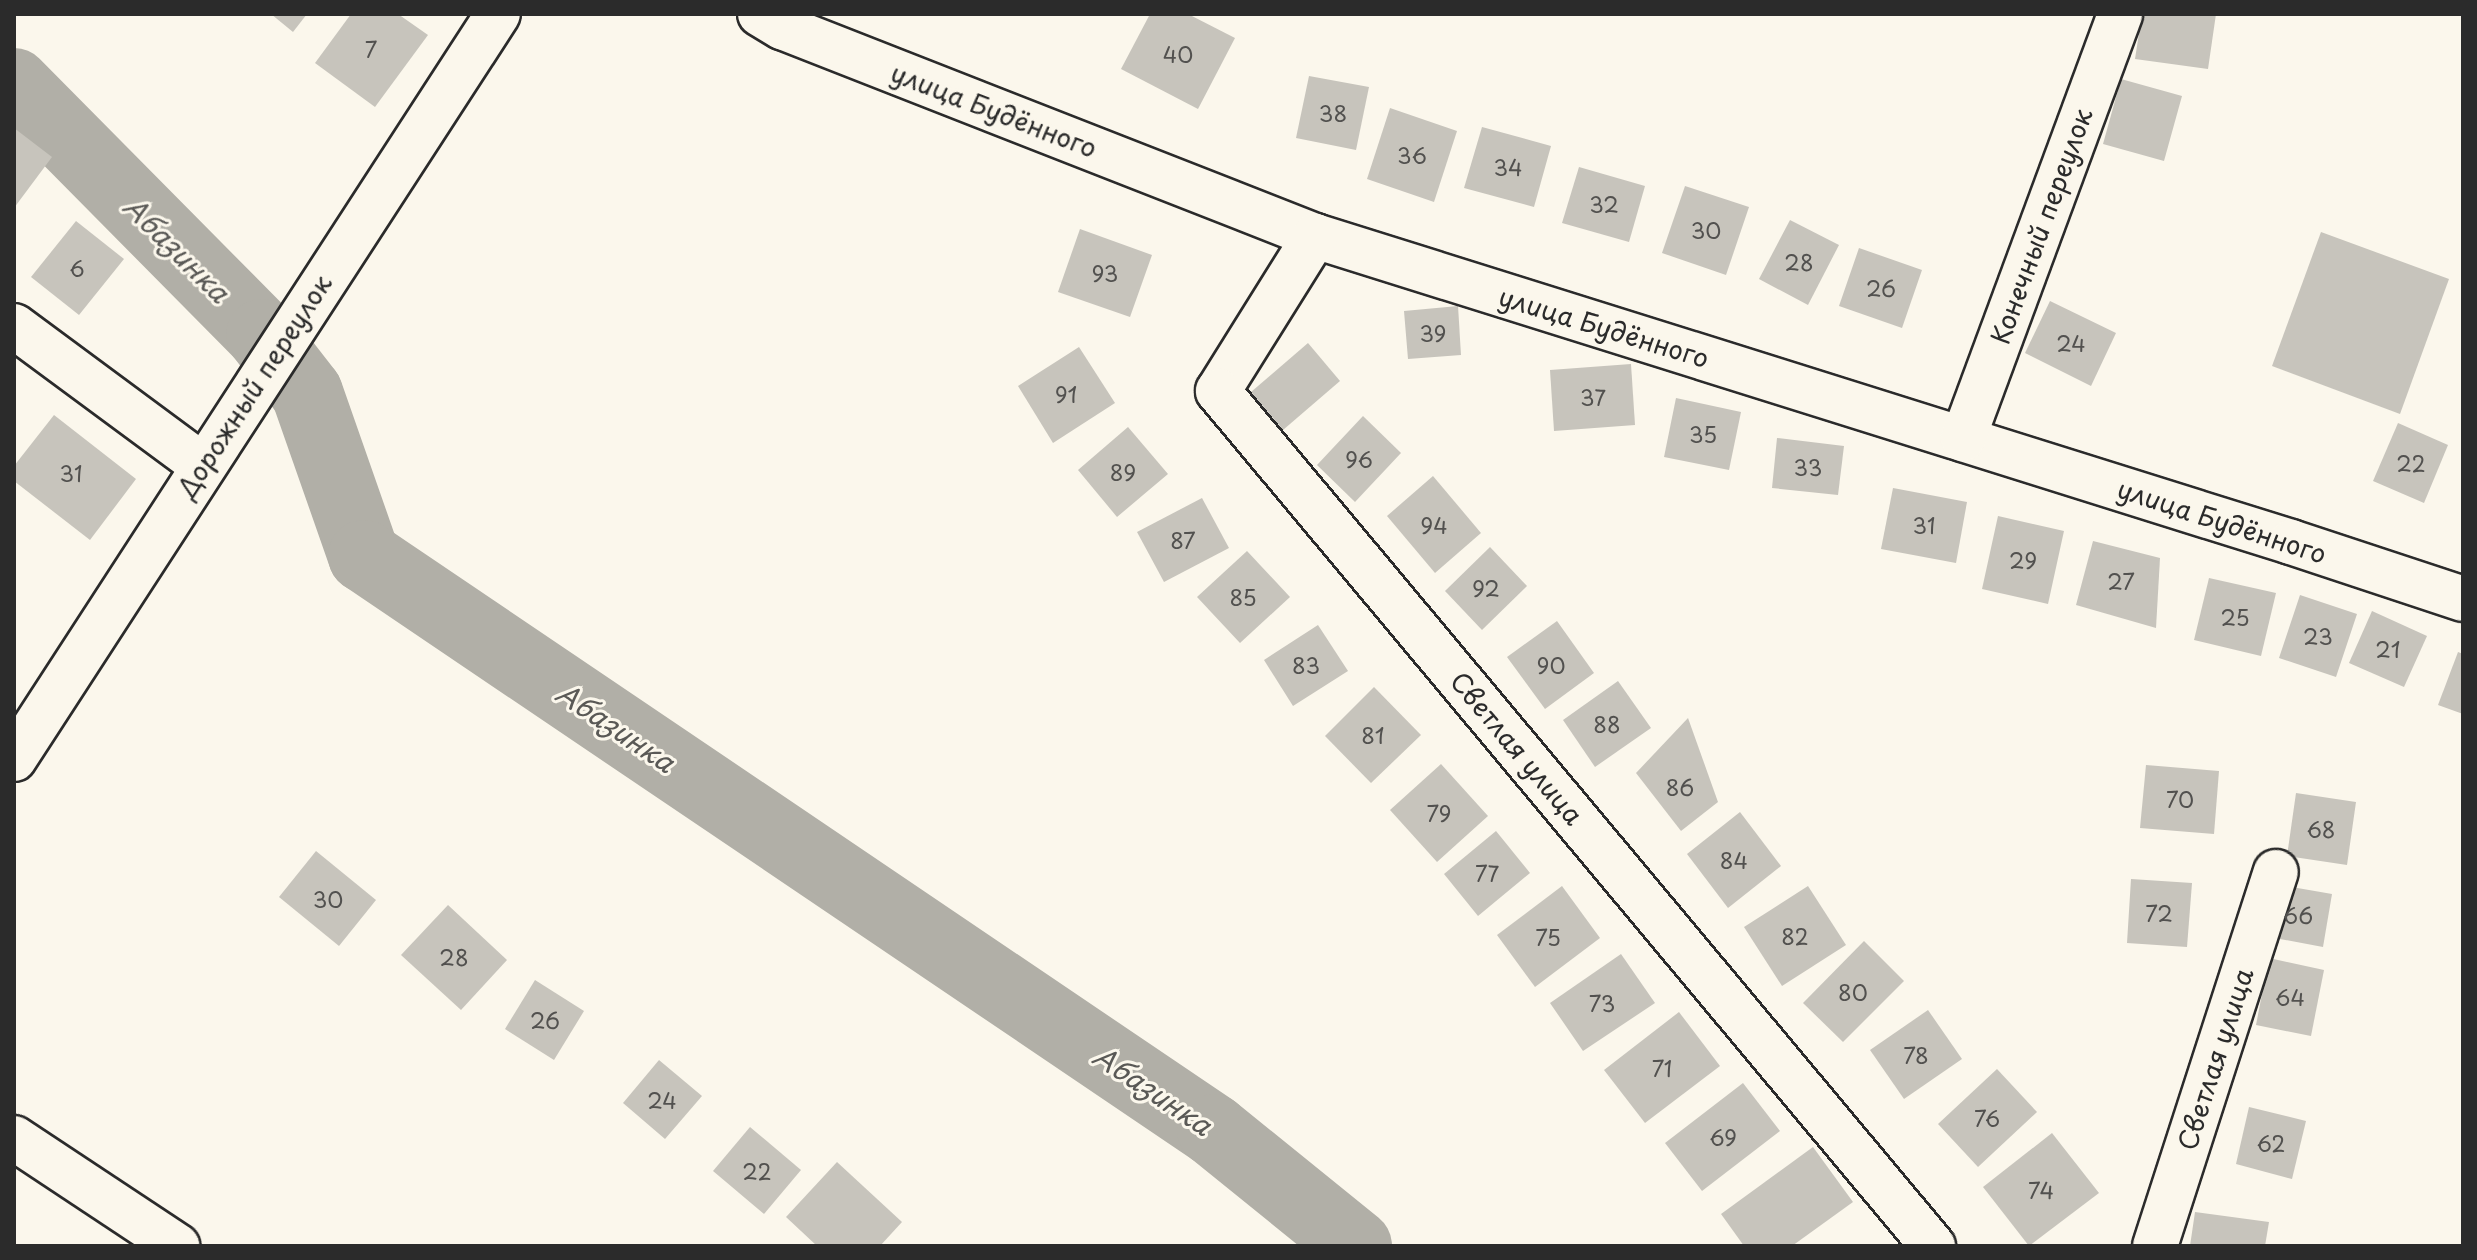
<!DOCTYPE html>
<html>
<head>
<meta charset="utf-8">
<style>
  body { margin:0 }
  #map { position:relative; width:2477px; height:1260px; overflow:hidden; background:#fbf7ec; font-family:"Playpen Sans",sans-serif }
  div>[style] { position:absolute }
  .river>* { height:72px; margin:-36px; padding:0 36px; transform-origin:36px; border-radius:36px; background:#b1afa7 }
  .building>* { inset:0; background:#c7c4bc }
  .roads { filter:drop-shadow(2px 0 #2b2b2b) drop-shadow(-2px 0 #2b2b2b) drop-shadow(0 2px #2b2b2b) drop-shadow(0 -2px #2b2b2b) }
  .minor>* { height:44px; margin:-22px; padding:0 22px; transform-origin:22px; border-radius:22px; background:#fbf7ec }
  .secondary>* { height:44px; margin:-22px; padding:0 22px; transform-origin:22px; border-radius:22px; background:#fbf7ec }
  span { translate:-50% -50%; white-space:nowrap; text-align:center; line-height:1.15; -webkit-text-stroke:6px #fbf7ec; paint-order:stroke }
  .number-label { font-size:22px; color:#52514f }
  .number-label span { -webkit-text-stroke-width:0 }
  .street-label { font-size:26px; color:#2b2b2b }
  .water-label { font-size:28px; color:#5a5956; font-style:italic }
  .frame { position:absolute; inset:0; border:16px solid #2b2b2b; pointer-events:none }
</style>
</head>
<body>
<div id="map">
  <div class="river">
    <div style="left:14px;top:84px;width:353px;rotate:45.3deg"></div>
    <div style="left:262px;top:335px;width:73px;rotate:52.2deg"></div>
    <div style="left:307px;top:393px;width:173px;rotate:70.7deg"></div>
    <div style="left:364px;top:556px;width:1025px;rotate:34.06deg"></div>
    <div style="left:1213px;top:1130px;width:184px;rotate:39deg"></div>
  </div>
  <div class="building">
    <div style="clip-path:polygon(271px 14px,307px 14px,293px 32px)"></div>
    <div style="clip-path:polygon(351px 14px,398px 14px,428px 35px,375px 107px,315px 63px)"></div>
    <div style="clip-path:polygon(1150px 14px,1188px 14px,1235px 38px,1198px 109px,1121px 69px)"></div>
    <div style="clip-path:polygon(2142px 14px,2216px 14px,2208px 69px,2135px 59px)"></div>
    <div style="clip-path:polygon(1309px 76px,1369px 87px,1356px 150px,1296px 138px)"></div>
    <div style="clip-path:polygon(2121px 79px,2182px 96px,2164px 161px,2103px 144px)"></div>
    <div style="clip-path:polygon(1390px 108px,1457px 131px,1434px 202px,1367px 179px)"></div>
    <div style="clip-path:polygon(1482px 127px,1551px 146px,1534px 207px,1464px 188px)"></div>
    <div style="clip-path:polygon(14px 128px,52px 157px,14px 208px)"></div>
    <div style="clip-path:polygon(1579px 167px,1645px 186px,1629px 242px,1562px 223px)"></div>
    <div style="clip-path:polygon(1685px 186px,1749px 207px,1726px 275px,1662px 253px)"></div>
    <div style="clip-path:polygon(1790px 220px,1839px 245px,1808px 305px,1759px 279px)"></div>
    <div style="clip-path:polygon(76px 221px,124px 259px,79px 315px,31px 277px)"></div>
    <div style="clip-path:polygon(1080px 229px,1152px 255px,1130px 317px,1058px 292px)"></div>
    <div style="clip-path:polygon(2321px 232px,2449px 279px,2400px 414px,2272px 366px)"></div>
    <div style="clip-path:polygon(1859px 248px,1922px 270px,1902px 328px,1839px 306px)"></div>
    <div style="clip-path:polygon(2050px 301px,2116px 333px,2091px 386px,2025px 353px)"></div>
    <div style="clip-path:polygon(1458px 306px,1461px 355px,1408px 359px,1404px 311px)"></div>
    <div style="clip-path:polygon(1308px 343px,1340px 381px,1283px 430px,1251px 392px)"></div>
    <div style="clip-path:polygon(1079px 347px,1115px 403px,1053px 443px,1018px 386px)"></div>
    <div style="clip-path:polygon(1631px 364px,1635px 425px,1554px 431px,1550px 370px)"></div>
    <div style="clip-path:polygon(1676px 398px,1741px 412px,1729px 470px,1664px 457px)"></div>
    <div style="clip-path:polygon(54px 415px,136px 479px,90px 540px,14px 481px,14px 466px)"></div>
    <div style="clip-path:polygon(1363px 416px,1401px 453px,1355px 502px,1317px 465px)"></div>
    <div style="clip-path:polygon(2398px 423px,2448px 445px,2424px 503px,2373px 481px)"></div>
    <div style="clip-path:polygon(1128px 427px,1168px 474px,1117px 517px,1078px 470px)"></div>
    <div style="clip-path:polygon(1777px 438px,1844px 446px,1838px 495px,1772px 488px)"></div>
    <div style="clip-path:polygon(1433px 476px,1481px 533px,1435px 573px,1387px 516px)"></div>
    <div style="clip-path:polygon(1893px 488px,1967px 502px,1956px 563px,1881px 549px)"></div>
    <div style="clip-path:polygon(1202px 498px,1229px 548px,1164px 582px,1137px 532px)"></div>
    <div style="clip-path:polygon(1998px 516px,2064px 531px,2048px 604px,1982px 589px)"></div>
    <div style="clip-path:polygon(2093px 541px,2160px 558px,2156px 628px,2076px 605px)"></div>
    <div style="clip-path:polygon(1490px 547px,1527px 586px,1482px 630px,1445px 591px)"></div>
    <div style="clip-path:polygon(1247px 551px,1290px 597px,1240px 643px,1197px 597px)"></div>
    <div style="clip-path:polygon(2209px 578px,2276px 593px,2261px 656px,2194px 640px)"></div>
    <div style="clip-path:polygon(2300px 595px,2357px 614px,2336px 677px,2279px 658px)"></div>
    <div style="clip-path:polygon(2372px 611px,2427px 636px,2404px 687px,2349px 663px)"></div>
    <div style="clip-path:polygon(1557px 621px,1594px 673px,1545px 709px,1507px 657px)"></div>
    <div style="clip-path:polygon(1318px 625px,1348px 671px,1293px 706px,1264px 660px)"></div>
    <div style="clip-path:polygon(2458px 652px,2463px 654px,2463px 714px,2438px 705px)"></div>
    <div style="clip-path:polygon(1618px 681px,1651px 728px,1595px 767px,1563px 720px)"></div>
    <div style="clip-path:polygon(1374px 687px,1421px 735px,1371px 783px,1325px 736px)"></div>
    <div style="clip-path:polygon(1688px 718px,1718px 802px,1681px 831px,1636px 773px)"></div>
    <div style="clip-path:polygon(1441px 764px,1488px 816px,1437px 862px,1390px 810px)"></div>
    <div style="clip-path:polygon(2146px 765px,2219px 771px,2214px 834px,2140px 828px)"></div>
    <div style="clip-path:polygon(2296px 793px,2356px 802px,2347px 865px,2287px 856px)"></div>
    <div style="clip-path:polygon(1740px 812px,1781px 866px,1728px 908px,1687px 854px)"></div>
    <div style="clip-path:polygon(1496px 831px,1530px 873px,1478px 916px,1444px 874px)"></div>
    <div style="clip-path:polygon(316px 851px,376px 900px,339px 946px,279px 897px)"></div>
    <div style="clip-path:polygon(2131px 879px,2192px 883px,2187px 947px,2127px 943px)"></div>
    <div style="clip-path:polygon(2274px 884px,2332px 894px,2323px 947px,2264px 936px)"></div>
    <div style="clip-path:polygon(1562px 886px,1600px 938px,1535px 987px,1497px 935px)"></div>
    <div style="clip-path:polygon(1808px 886px,1846px 945px,1782px 986px,1744px 927px)"></div>
    <div style="clip-path:polygon(448px 905px,507px 960px,461px 1010px,401px 955px)"></div>
    <div style="clip-path:polygon(1864px 941px,1904px 981px,1843px 1042px,1803px 1003px)"></div>
    <div style="clip-path:polygon(1621px 954px,1655px 1003px,1583px 1051px,1550px 1003px)"></div>
    <div style="clip-path:polygon(2269px 958px,2324px 970px,2311px 1036px,2256px 1025px)"></div>
    <div style="clip-path:polygon(535px 980px,584px 1011px,554px 1060px,505px 1029px)"></div>
    <div style="clip-path:polygon(1928px 1010px,1962px 1059px,1904px 1099px,1870px 1050px)"></div>
    <div style="clip-path:polygon(1679px 1012px,1720px 1066px,1645px 1123px,1604px 1070px)"></div>
    <div style="clip-path:polygon(659px 1060px,702px 1096px,665px 1139px,623px 1103px)"></div>
    <div style="clip-path:polygon(1997px 1069px,2037px 1112px,1978px 1167px,1938px 1124px)"></div>
    <div style="clip-path:polygon(1743px 1083px,1780px 1131px,1702px 1191px,1665px 1143px)"></div>
    <div style="clip-path:polygon(2249px 1107px,2306px 1121px,2292px 1179px,2236px 1164px)"></div>
    <div style="clip-path:polygon(750px 1127px,801px 1170px,764px 1214px,713px 1171px)"></div>
    <div style="clip-path:polygon(2052px 1133px,2099px 1193px,2029px 1246px,1983px 1187px)"></div>
    <div style="clip-path:polygon(1813px 1147px,1853px 1202px,1792px 1246px,1744px 1246px,1721px 1214px)"></div>
    <div style="clip-path:polygon(837px 1162px,902px 1222px,880px 1246px,817px 1246px,786px 1217px)"></div>
    <div style="clip-path:polygon(2195px 1212px,2269px 1222px,2265px 1246px,2190px 1246px)"></div>
  </div>
  <div class="roads">
    <div class="minor">
      <div style="left:760px;top:14px;width:26px;rotate:31deg"></div>
      <div style="left:782px;top:27px;width:573px;rotate:21.41deg"></div>
      <div style="left:1315px;top:236px;width:1023px;rotate:17.41deg"></div>
      <div style="left:2291px;top:542px;width:181px;rotate:18.3deg"></div>
      <div style="left:1315px;top:236px;width:183px;rotate:122deg"></div>
      <div style="left:1218px;top:391px;width:1115px;rotate:50.1deg"></div>
      <div style="left:14px;top:326px;width:234px;rotate:36.5deg"></div>
      <div style="left:1963px;top:439px;width:453px;rotate:-69.7deg"></div>
      <div style="left:14px;top:759px;width:888px;rotate:-56.99deg"></div>
      <div style="left:2155px;top:1246px;width:393px;rotate:-72.1deg"></div>
    </div>
    <div class="secondary">
      <div style="left:14px;top:1138px;width:196px;rotate:33.5deg"></div>
    </div>
  </div>
  <div class="number-label">
    <span style="left:371px;top:49px">7</span>
    <span style="left:1178px;top:54px">40</span>
    <span style="left:1333px;top:113px">38</span>
    <span style="left:1412px;top:155px">36</span>
    <span style="left:1508px;top:167px">34</span>
    <span style="left:1604px;top:204px">32</span>
    <span style="left:1706px;top:230px">30</span>
    <span style="left:1799px;top:262px">28</span>
    <span style="left:77px;top:268px">6</span>
    <span style="left:1105px;top:273px">93</span>
    <span style="left:1881px;top:288px">26</span>
    <span style="left:1433px;top:333px">39</span>
    <span style="left:2071px;top:343px">24</span>
    <span style="left:1066px;top:394px">91</span>
    <span style="left:1593px;top:397px">37</span>
    <span style="left:1703px;top:434px">35</span>
    <span style="left:1359px;top:459px">96</span>
    <span style="left:2411px;top:463px">22</span>
    <span style="left:1808px;top:467px">33</span>
    <span style="left:1123px;top:472px">89</span>
    <span style="left:71px;top:473px">31</span>
    <span style="left:1434px;top:525px">94</span>
    <span style="left:1924px;top:525px">31</span>
    <span style="left:1183px;top:540px">87</span>
    <span style="left:2023px;top:560px">29</span>
    <span style="left:2121px;top:581px">27</span>
    <span style="left:1486px;top:588px">92</span>
    <span style="left:1243px;top:597px">85</span>
    <span style="left:2235px;top:617px">25</span>
    <span style="left:2318px;top:636px">23</span>
    <span style="left:2388px;top:649px">21</span>
    <span style="left:1306px;top:665px">83</span>
    <span style="left:1551px;top:665px">90</span>
    <span style="left:1607px;top:724px">88</span>
    <span style="left:1373px;top:735px">81</span>
    <span style="left:1680px;top:787px">86</span>
    <span style="left:2180px;top:799px">70</span>
    <span style="left:1439px;top:813px">79</span>
    <span style="left:2321px;top:829px">68</span>
    <span style="left:1734px;top:860px">84</span>
    <span style="left:1487px;top:873px">77</span>
    <span style="left:328px;top:899px">30</span>
    <span style="left:2159px;top:913px">72</span>
    <span style="left:2298px;top:915px">66</span>
    <span style="left:1795px;top:936px">82</span>
    <span style="left:1548px;top:937px">75</span>
    <span style="left:454px;top:957px">28</span>
    <span style="left:1853px;top:992px">80</span>
    <span style="left:2290px;top:997px">64</span>
    <span style="left:1602px;top:1003px">73</span>
    <span style="left:545px;top:1020px">26</span>
    <span style="left:1916px;top:1055px">78</span>
    <span style="left:1662px;top:1068px">71</span>
    <span style="left:662px;top:1100px">24</span>
    <span style="left:1987px;top:1118px">76</span>
    <span style="left:1723px;top:1137px">69</span>
    <span style="left:2271px;top:1143px">62</span>
    <span style="left:757px;top:1171px">22</span>
    <span style="left:2041px;top:1190px">74</span>
  </div>
  <div class="street-label">
    <span style="left:994px;top:110px;rotate:21deg">улица Будённого</span>
    <span style="left:2041px;top:226px;rotate:-70deg">Конечный переулок</span>
    <span style="left:1604px;top:327px;rotate:17deg">улица Будённого</span>
    <span style="left:254px;top:386px;rotate:-57deg">Дорожный переулок</span>
    <span style="left:2222px;top:521px;rotate:18deg">улица Будённого</span>
    <span style="left:1517px;top:748px;rotate:50deg">Светлая улица</span>
    <span style="left:2215px;top:1059px;rotate:-72deg">Светлая улица</span>
  </div>
  <div class="water-label">
    <span style="left:177px;top:249px;rotate:45deg">Абазинка</span>
    <span style="left:616px;top:727px;rotate:34deg">Абазинка</span>
    <span style="left:1153px;top:1090px;rotate:34deg">Абазинка</span>
  </div>
  <div class="frame"></div>
</div>
</body>
</html>
